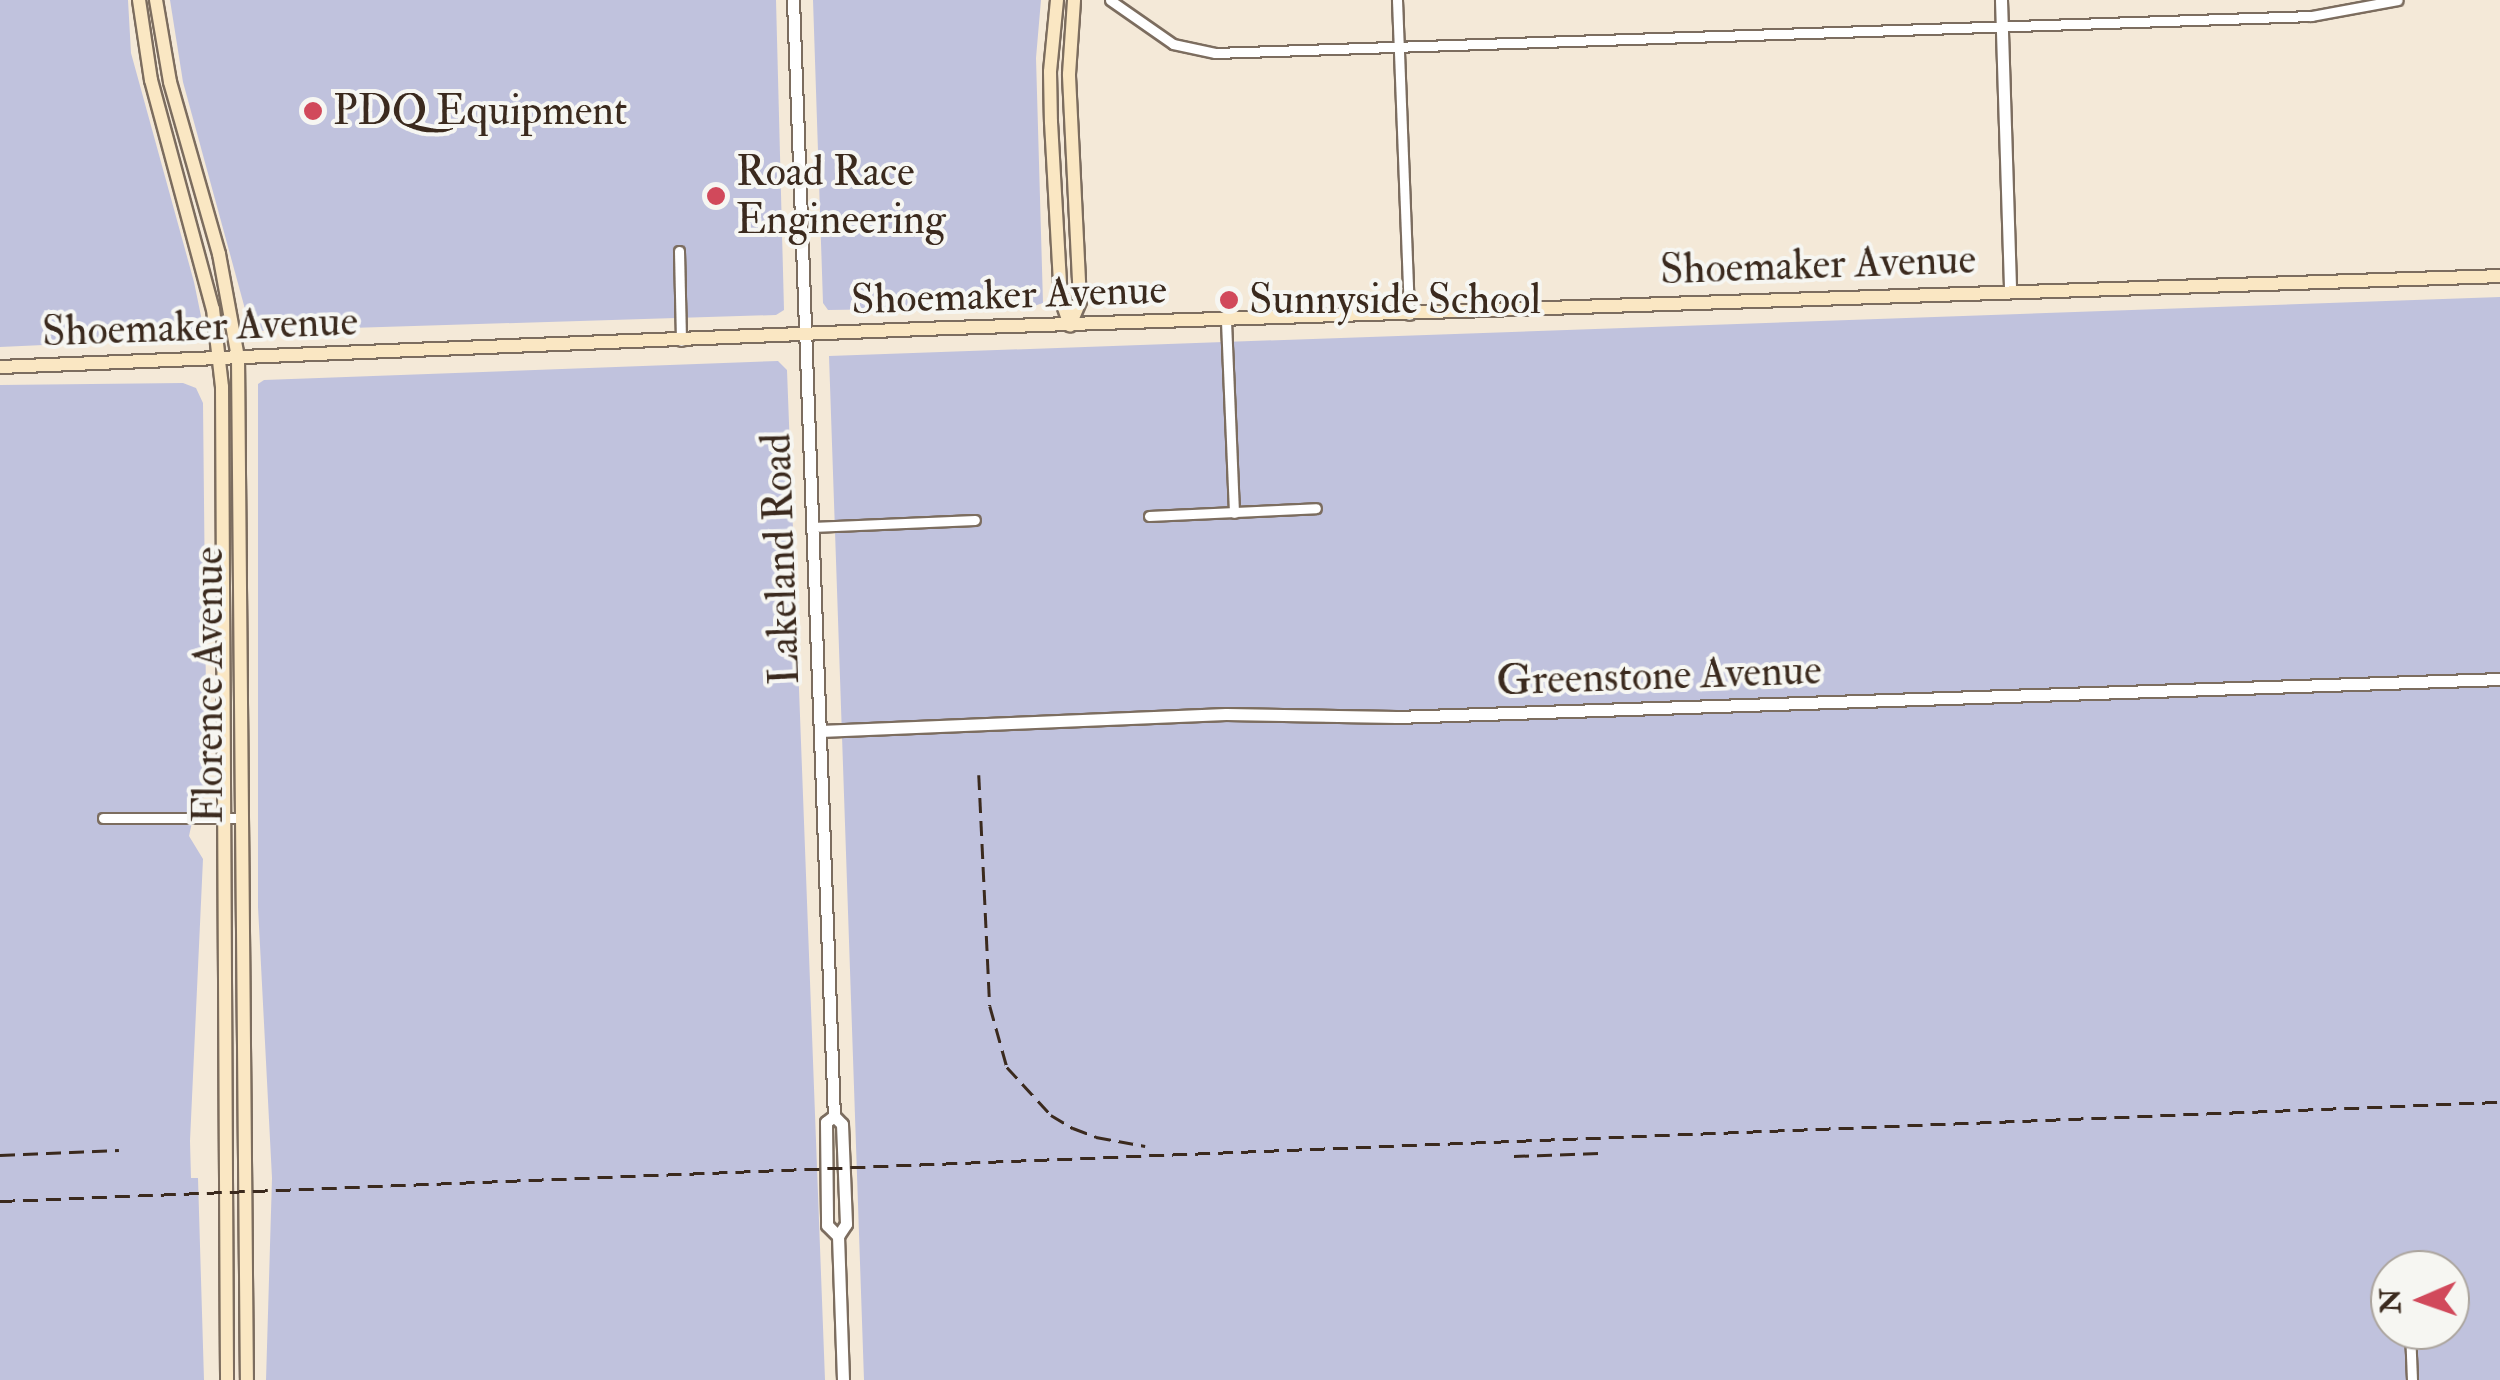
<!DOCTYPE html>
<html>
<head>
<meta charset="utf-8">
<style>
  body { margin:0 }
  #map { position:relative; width:2500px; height:1380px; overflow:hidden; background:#f4e9d8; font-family:"IM FELL Double Pica",serif }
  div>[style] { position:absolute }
  .industrial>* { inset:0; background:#c0c2dd }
  .roads { filter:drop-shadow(2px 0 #7c6d5f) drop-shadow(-2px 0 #7c6d5f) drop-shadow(0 2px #7c6d5f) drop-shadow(0 -2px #7c6d5f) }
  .minor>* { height:9px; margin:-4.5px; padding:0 4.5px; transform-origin:4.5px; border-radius:4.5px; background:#fff }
  .tertiary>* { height:11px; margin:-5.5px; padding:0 5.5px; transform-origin:5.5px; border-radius:5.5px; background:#fff }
  .secondary>* { height:12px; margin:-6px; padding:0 6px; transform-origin:6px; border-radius:6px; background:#fae7c3 }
  .rail>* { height:2.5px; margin-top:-1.25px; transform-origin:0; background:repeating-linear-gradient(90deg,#3b2a1e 0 15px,transparent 0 23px) }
  .dots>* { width:28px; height:28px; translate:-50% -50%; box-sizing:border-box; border:5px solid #f6f6f2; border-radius:50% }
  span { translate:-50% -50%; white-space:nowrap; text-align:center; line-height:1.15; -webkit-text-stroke:8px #f6f6f2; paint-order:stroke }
  .poi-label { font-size:42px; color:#3b2a1e }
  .left { translate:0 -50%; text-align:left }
  .street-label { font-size:42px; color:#3b2a1e }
  .north { position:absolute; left:2370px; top:1250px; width:100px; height:100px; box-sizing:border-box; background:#f6f6f2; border:2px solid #aba49d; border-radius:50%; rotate:268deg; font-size:28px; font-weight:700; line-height:40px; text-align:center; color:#3b2a1e }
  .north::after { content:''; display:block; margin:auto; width:35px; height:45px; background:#d1495b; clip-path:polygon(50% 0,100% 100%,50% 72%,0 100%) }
</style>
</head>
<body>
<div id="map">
  <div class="industrial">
    <div style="clip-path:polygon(0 0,128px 0,131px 53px,194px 282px,201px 316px,201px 335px,196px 338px,0 347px)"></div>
    <div style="clip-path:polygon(170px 0,776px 0,784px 310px,776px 315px,251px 331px,183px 82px)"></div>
    <div style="clip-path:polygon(813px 0,1041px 0,1036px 58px,1043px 303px,1031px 307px,828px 310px,823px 303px)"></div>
    <div style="clip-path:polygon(evenodd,2500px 297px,2500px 1380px,864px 1380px,829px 356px,2500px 297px,2390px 1270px,2450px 1270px,2450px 1330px,2390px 1330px,2390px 1270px)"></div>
    <div style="clip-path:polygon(778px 361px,787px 370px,825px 1380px,266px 1380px,272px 1178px,258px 907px,258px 384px,264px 380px)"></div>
    <div style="clip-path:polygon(183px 383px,196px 388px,203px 403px,207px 794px,196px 804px,189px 836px,203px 859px,190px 1141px,191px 1178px,198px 1178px,204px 1380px,0 1380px,0 385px)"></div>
  </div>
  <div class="roads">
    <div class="minor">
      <div style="left:1110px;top:0;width:77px;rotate:34.9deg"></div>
      <div style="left:1173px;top:44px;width:43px;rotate:12.1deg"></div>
      <div style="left:1215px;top:53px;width:1097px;rotate:-1.93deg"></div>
      <div style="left:2311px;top:16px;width:88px;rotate:-10.4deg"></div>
      <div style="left:1397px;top:0;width:315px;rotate:87.8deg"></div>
      <div style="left:679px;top:251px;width:90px;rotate:88.7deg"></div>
      <div style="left:1226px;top:321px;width:192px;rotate:87.6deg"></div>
      <div style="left:1149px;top:516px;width:167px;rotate:-2.7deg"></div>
      <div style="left:812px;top:527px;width:163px;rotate:-2.5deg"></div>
      <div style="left:103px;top:818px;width:140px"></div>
      <div style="left:2410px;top:1330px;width:50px;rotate:87.7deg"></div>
    </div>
    <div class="tertiary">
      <div style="left:793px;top:0;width:1117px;rotate:87.9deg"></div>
      <div style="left:834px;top:1116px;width:11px;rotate:45deg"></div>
      <div style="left:842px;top:1124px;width:100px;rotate:87.7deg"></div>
      <div style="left:846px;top:1224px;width:14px;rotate:124deg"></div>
      <div style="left:838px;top:1236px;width:144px;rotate:88deg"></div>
      <div style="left:2001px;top:0;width:292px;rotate:88.2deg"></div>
      <div style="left:820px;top:731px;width:406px;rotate:-2.4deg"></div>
      <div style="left:1226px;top:714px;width:170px;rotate:1deg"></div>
      <div style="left:1396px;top:717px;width:1105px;rotate:-1.97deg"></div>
      <div style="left:834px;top:1116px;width:10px;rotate:143deg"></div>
      <div style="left:826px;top:1122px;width:103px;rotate:89.4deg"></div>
      <div style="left:827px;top:1225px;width:16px;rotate:45deg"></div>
    </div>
    <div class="secondary">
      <div style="left:139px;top:0;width:81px;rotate:81.5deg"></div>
      <div style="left:151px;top:80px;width:237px;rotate:74.9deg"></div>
      <div style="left:213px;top:309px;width:79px;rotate:83.4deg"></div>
      <div style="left:222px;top:387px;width:993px;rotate:89.71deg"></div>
      <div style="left:156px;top:0;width:83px;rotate:80.3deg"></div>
      <div style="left:170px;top:82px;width:179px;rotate:74.1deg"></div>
      <div style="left:219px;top:254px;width:106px;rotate:79.6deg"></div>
      <div style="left:238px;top:358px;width:1022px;rotate:89.5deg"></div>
      <div style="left:1057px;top:0;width:72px;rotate:95.6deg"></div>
      <div style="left:1050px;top:72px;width:50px;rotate:88.9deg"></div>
      <div style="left:1051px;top:122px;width:177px;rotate:86.8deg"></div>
      <div style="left:1061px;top:299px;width:28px;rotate:71deg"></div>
      <div style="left:1070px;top:325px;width:26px;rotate:-67deg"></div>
      <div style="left:1080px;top:301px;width:227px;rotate:-92.8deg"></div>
      <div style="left:1069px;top:74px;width:74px;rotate:-86.1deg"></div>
      <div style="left:0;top:367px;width:922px;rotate:-2.36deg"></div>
      <div style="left:921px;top:329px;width:1580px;rotate:-1.92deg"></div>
    </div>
  </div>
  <div class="rail">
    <div style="left:979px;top:775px;width:231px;rotate:87.3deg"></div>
    <div style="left:990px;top:1006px;width:63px;rotate:74.4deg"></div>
    <div style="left:1007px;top:1067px;width:65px;rotate:47.5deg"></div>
    <div style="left:1051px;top:1115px;width:26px;rotate:31deg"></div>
    <div style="left:1073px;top:1128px;width:25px;rotate:21deg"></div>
    <div style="left:1096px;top:1137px;width:50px;rotate:10.4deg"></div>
    <div style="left:0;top:1155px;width:119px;rotate:-2.4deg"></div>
    <div style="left:1514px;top:1156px;width:85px;rotate:-2deg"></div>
    <div style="left:0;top:1201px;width:2502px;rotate:-2.27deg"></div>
  </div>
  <div class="dots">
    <div style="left:313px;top:111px;background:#d1495b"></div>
    <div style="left:716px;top:196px;background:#d1495b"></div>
    <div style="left:1229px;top:300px;background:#d1495b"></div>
  </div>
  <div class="poi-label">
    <span class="left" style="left:333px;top:111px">PDQ Equipment</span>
    <span class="left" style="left:736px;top:196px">Road Race<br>Engineering</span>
    <span class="left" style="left:1249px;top:300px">Sunnyside School</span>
  </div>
  <div class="street-label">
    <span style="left:1818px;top:265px;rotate:-2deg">Shoemaker Avenue</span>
    <span style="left:1009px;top:295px;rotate:-2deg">Shoemaker Avenue</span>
    <span style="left:200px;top:327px;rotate:-2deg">Shoemaker Avenue</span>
    <span style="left:781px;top:559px;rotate:-92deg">Lakeland Road</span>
    <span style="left:1659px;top:676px;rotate:-2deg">Greenstone Avenue</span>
    <span style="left:209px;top:685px;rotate:-90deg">Florence Avenue</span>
  </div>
  <div class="north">N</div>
</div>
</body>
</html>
